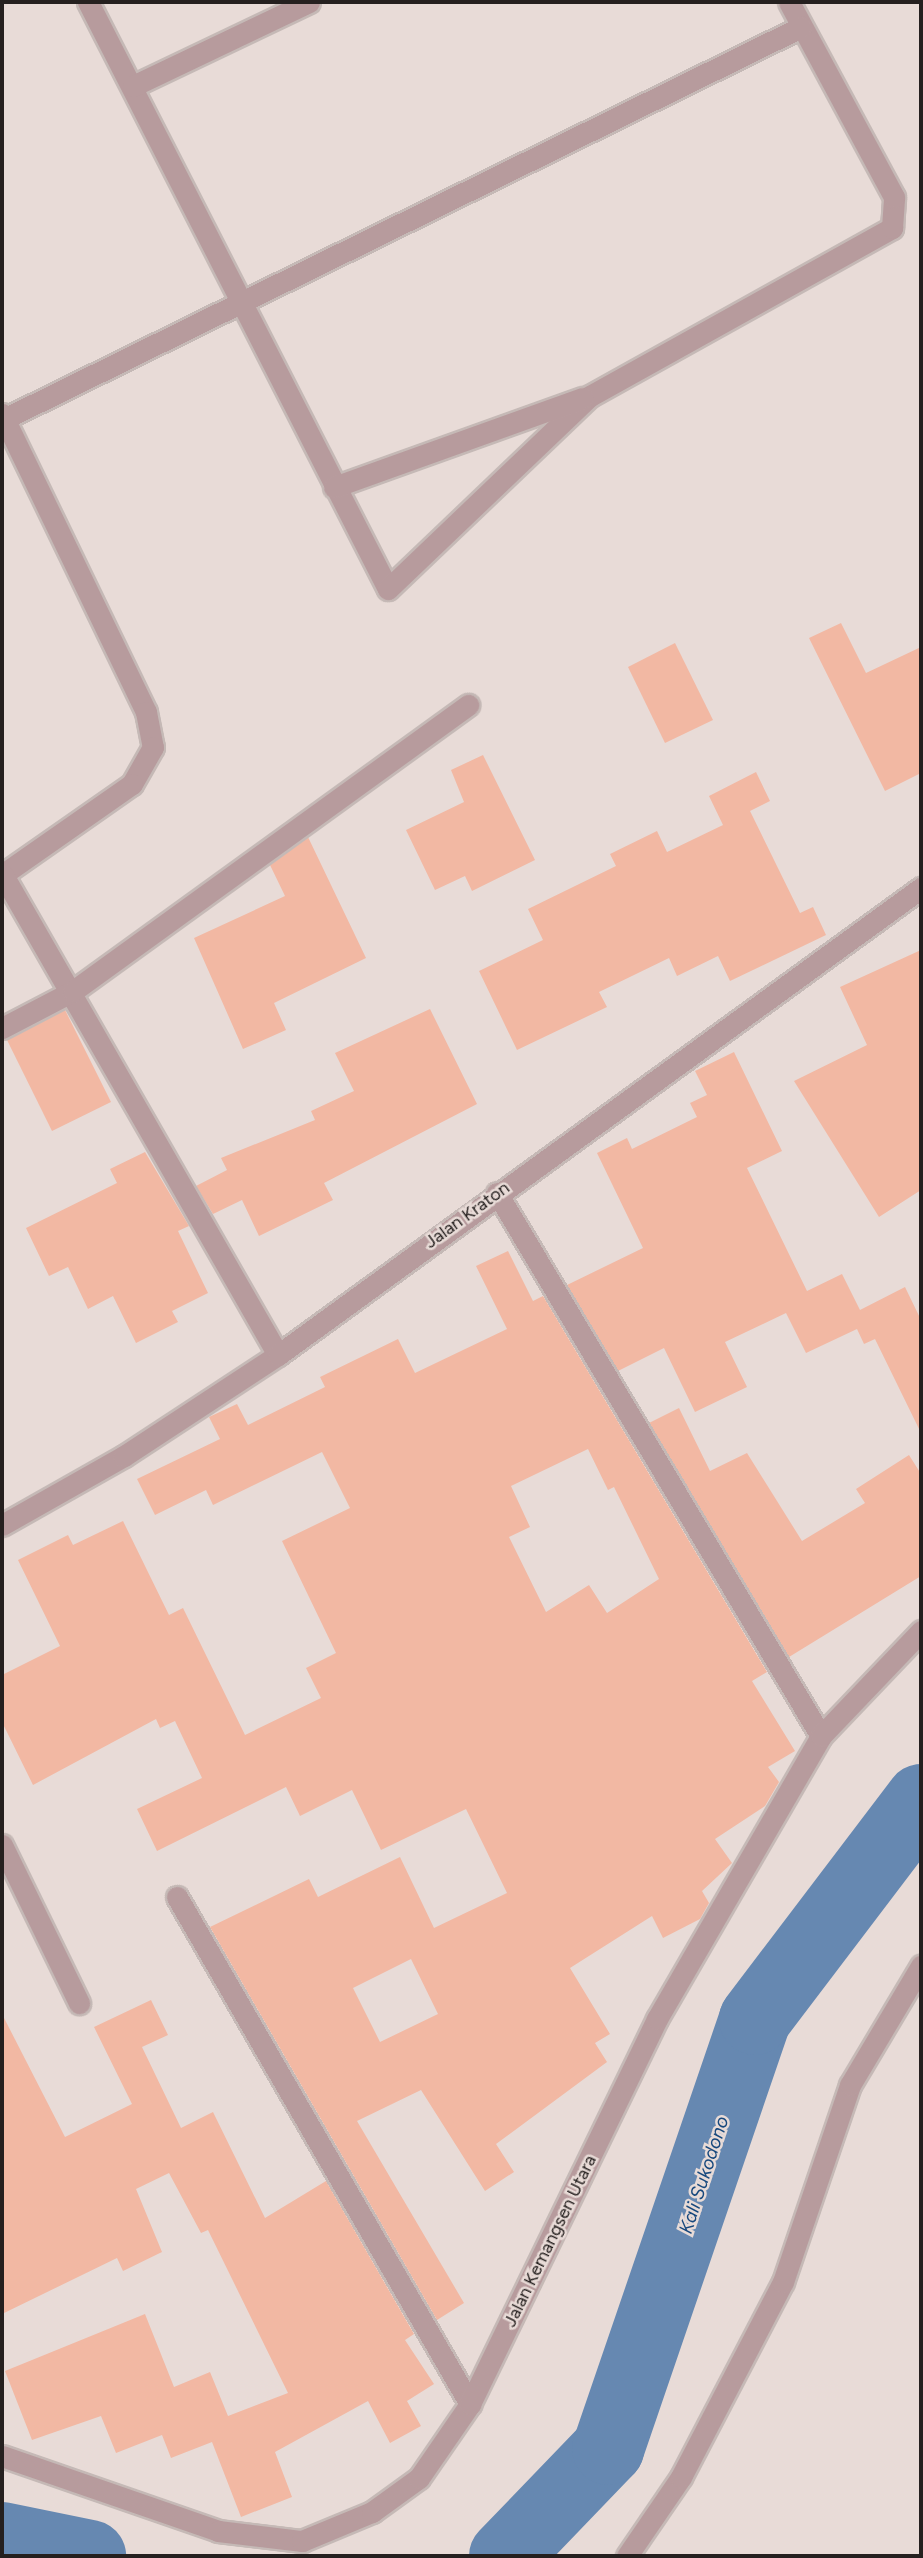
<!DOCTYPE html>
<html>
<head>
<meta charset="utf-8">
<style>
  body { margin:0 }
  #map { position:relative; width:923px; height:2558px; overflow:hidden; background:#e8dbd7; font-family:Figtree,sans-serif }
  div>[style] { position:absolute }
  .river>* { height:72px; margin:-36px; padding:0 36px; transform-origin:36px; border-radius:36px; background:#6688b1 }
  .building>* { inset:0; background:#f2b8a3 }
  .roads { filter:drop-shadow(2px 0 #c5b9b6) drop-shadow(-2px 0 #c5b9b6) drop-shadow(0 2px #c5b9b6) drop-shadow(0 -2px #c5b9b6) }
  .minor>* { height:21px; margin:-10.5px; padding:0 10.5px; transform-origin:10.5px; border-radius:10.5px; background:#b79b9d }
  span { translate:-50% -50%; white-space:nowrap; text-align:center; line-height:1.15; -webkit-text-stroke:5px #e8dbd7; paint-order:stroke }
  .street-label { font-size:18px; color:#25201f }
  .water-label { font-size:19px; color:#17487d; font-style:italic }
  .frame { position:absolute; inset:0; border:4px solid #25201f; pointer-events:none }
</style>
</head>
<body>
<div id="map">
  <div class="river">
    <div style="left:2px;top:2538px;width:90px;rotate:11.6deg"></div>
    <div style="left:505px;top:2556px;width:149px;rotate:-46.1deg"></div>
    <div style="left:608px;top:2449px;width:454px;rotate:-71.1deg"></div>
    <div style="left:755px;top:2019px;width:275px;rotate:-52.8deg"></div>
  </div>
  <div class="building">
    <div style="clip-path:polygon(841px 623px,866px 673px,921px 647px,921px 773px,885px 791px,809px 638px)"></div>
    <div style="clip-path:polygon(675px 643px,713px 720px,665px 743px,628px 667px)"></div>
    <div style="clip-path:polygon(483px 755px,535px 860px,472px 891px,465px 876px,435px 890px,406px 830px,464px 802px,451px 770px)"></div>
    <div style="clip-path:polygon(756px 772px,770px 801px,750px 811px,800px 913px,813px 907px,826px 935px,730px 981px,718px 956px,677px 976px,669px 958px,599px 992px,607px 1007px,517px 1050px,479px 971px,543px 940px,528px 909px,616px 866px,610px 854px,657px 831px,667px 852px,723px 825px,709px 796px)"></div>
    <div style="clip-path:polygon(308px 837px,366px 958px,274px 1003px,286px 1030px,243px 1049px,194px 938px,285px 896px,270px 865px)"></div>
    <div style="clip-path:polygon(921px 950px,921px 1190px,879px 1217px,794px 1081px,867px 1045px,840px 987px)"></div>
    <div style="clip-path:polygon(430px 1009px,477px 1104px,324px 1183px,333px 1200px,259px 1236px,242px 1200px,213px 1214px,196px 1186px,227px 1170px,221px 1158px,315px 1120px,311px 1111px,354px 1091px,335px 1053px)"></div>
    <div style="clip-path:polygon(65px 1010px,111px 1102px,52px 1131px,7px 1040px)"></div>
    <div style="clip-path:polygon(734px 1052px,782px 1151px,747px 1168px,807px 1291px,842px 1274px,860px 1310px,905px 1287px,921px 1320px,921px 1433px,875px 1339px,864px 1344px,857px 1329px,806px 1353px,786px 1313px,725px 1342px,747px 1387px,695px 1412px,664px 1348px,618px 1371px,567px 1285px,643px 1248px,597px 1153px,627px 1138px,632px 1149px,697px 1117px,690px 1103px,707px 1095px,695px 1071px)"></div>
    <div style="clip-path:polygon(145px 1152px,189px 1226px,178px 1231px,208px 1293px,172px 1311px,178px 1322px,136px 1343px,113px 1296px,88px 1309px,68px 1267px,49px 1276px,26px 1228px,117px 1183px,110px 1169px)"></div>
    <div style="clip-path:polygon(evenodd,508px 1251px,533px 1301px,543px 1296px,767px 1672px,752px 1681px,795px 1751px,768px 1767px,779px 1782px,765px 1806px,715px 1839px,732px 1863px,702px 1891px,709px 1903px,700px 1919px,663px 1938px,652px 1916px,570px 1968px,610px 2034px,595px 2043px,607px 2062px,496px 2144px,514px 2172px,485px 2191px,421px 2090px,357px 2121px,464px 2303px,437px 2320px,210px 1927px,309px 1879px,318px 1897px,400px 1857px,434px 1928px,507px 1893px,466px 1809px,381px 1850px,352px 1790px,300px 1816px,286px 1787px,157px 1851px,137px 1809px,202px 1778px,175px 1721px,160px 1728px,156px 1719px,33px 1785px,2px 1722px,2px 1675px,60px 1646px,18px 1560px,68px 1535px,73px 1545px,123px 1521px,169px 1615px,183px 1608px,245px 1735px,321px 1698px,306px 1668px,336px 1653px,282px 1541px,350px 1508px,322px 1452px,213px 1505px,206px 1490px,155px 1515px,137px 1479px,220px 1439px,209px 1417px,237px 1404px,248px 1425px,325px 1387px,320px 1377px,398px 1339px,415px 1373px,507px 1329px,476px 1266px,508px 1251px,588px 1449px,608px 1490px,614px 1487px,659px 1579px,607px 1613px,589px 1585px,546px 1612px,509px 1537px,530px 1527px,511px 1486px,588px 1449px,508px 1251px,411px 1959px,438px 2014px,380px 2042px,353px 1988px,411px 1959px)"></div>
    <div style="clip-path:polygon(679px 1408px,710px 1471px,747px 1453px,802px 1541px,865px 1503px,856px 1489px,909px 1455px,921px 1474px,921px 1576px,789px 1657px,649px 1423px)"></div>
    <div style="clip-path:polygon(151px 2000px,168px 2035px,142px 2047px,181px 2128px,213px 2112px,265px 2218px,326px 2181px,414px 2334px,405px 2340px,434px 2384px,407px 2401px,421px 2426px,390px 2443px,368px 2401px,275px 2452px,292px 2497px,241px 2517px,212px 2442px,171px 2458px,162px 2435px,116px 2453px,101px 2416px,32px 2440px,5px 2371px,145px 2314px,174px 2387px,210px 2372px,228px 2416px,288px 2393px,208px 2230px,201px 2233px,169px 2173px,136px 2189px,162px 2252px,123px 2271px,117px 2258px,2px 2314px,2px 2014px,65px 2137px,132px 2104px,94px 2027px)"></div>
  </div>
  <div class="roads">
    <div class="minor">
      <div style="left:88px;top:2px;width:659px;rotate:62.93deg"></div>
      <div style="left:388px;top:589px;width:279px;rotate:-43.7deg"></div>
      <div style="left:590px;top:396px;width:346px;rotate:-29.1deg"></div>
      <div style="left:892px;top:228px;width:31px;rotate:-86deg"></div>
      <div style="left:894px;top:197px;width:221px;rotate:-118.3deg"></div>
      <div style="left:133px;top:86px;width:195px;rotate:-25.5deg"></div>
      <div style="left:2px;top:414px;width:331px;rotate:64.2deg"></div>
      <div style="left:146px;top:712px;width:36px;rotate:79deg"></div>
      <div style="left:153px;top:747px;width:43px;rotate:119.6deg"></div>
      <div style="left:132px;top:784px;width:159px;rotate:145deg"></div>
      <div style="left:4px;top:419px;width:888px;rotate:-26.19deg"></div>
      <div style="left:334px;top:487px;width:264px;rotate:-19.7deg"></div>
      <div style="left:3px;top:875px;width:553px;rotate:60.19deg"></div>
      <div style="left:2px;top:1028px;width:80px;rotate:-27.5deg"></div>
      <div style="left:73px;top:991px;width:488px;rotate:-35.9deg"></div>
      <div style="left:497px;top:1193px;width:632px;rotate:59.18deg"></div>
      <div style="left:2px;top:1525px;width:140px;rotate:-29.5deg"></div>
      <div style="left:124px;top:1456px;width:184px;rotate:-33.3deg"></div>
      <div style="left:278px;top:1355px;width:795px;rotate:-35.99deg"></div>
      <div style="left:2px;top:1845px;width:176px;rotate:64deg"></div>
      <div style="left:177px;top:1897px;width:586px;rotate:59.98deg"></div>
      <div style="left:2px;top:2456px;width:229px;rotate:19.1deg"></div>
      <div style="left:218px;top:2531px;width:85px;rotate:6.8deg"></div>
      <div style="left:302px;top:2541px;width:76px;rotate:-22.5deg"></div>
      <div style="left:372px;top:2512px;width:58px;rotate:-35.9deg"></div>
      <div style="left:419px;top:2478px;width:90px;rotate:-55.4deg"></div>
      <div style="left:470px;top:2404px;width:428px;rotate:-64.1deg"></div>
      <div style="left:657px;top:2019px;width:327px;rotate:-59.9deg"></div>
      <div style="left:821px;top:1736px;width:145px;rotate:-46.4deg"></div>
      <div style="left:627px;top:2556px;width:96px;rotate:-55.6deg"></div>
      <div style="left:681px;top:2477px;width:220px;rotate:-62.4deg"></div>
      <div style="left:783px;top:2282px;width:208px;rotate:-71.2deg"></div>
      <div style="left:850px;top:2085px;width:139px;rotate:-59.2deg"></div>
    </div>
  </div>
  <div class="street-label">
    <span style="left:467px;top:1215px;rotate:-36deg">Jalan Kraton</span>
    <span style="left:550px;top:2241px;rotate:-64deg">Jalan Kemangsen Utara</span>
  </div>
  <div class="water-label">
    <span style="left:704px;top:2175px;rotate:-72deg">Kali Sukodono</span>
  </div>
  <div class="frame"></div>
</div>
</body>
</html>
